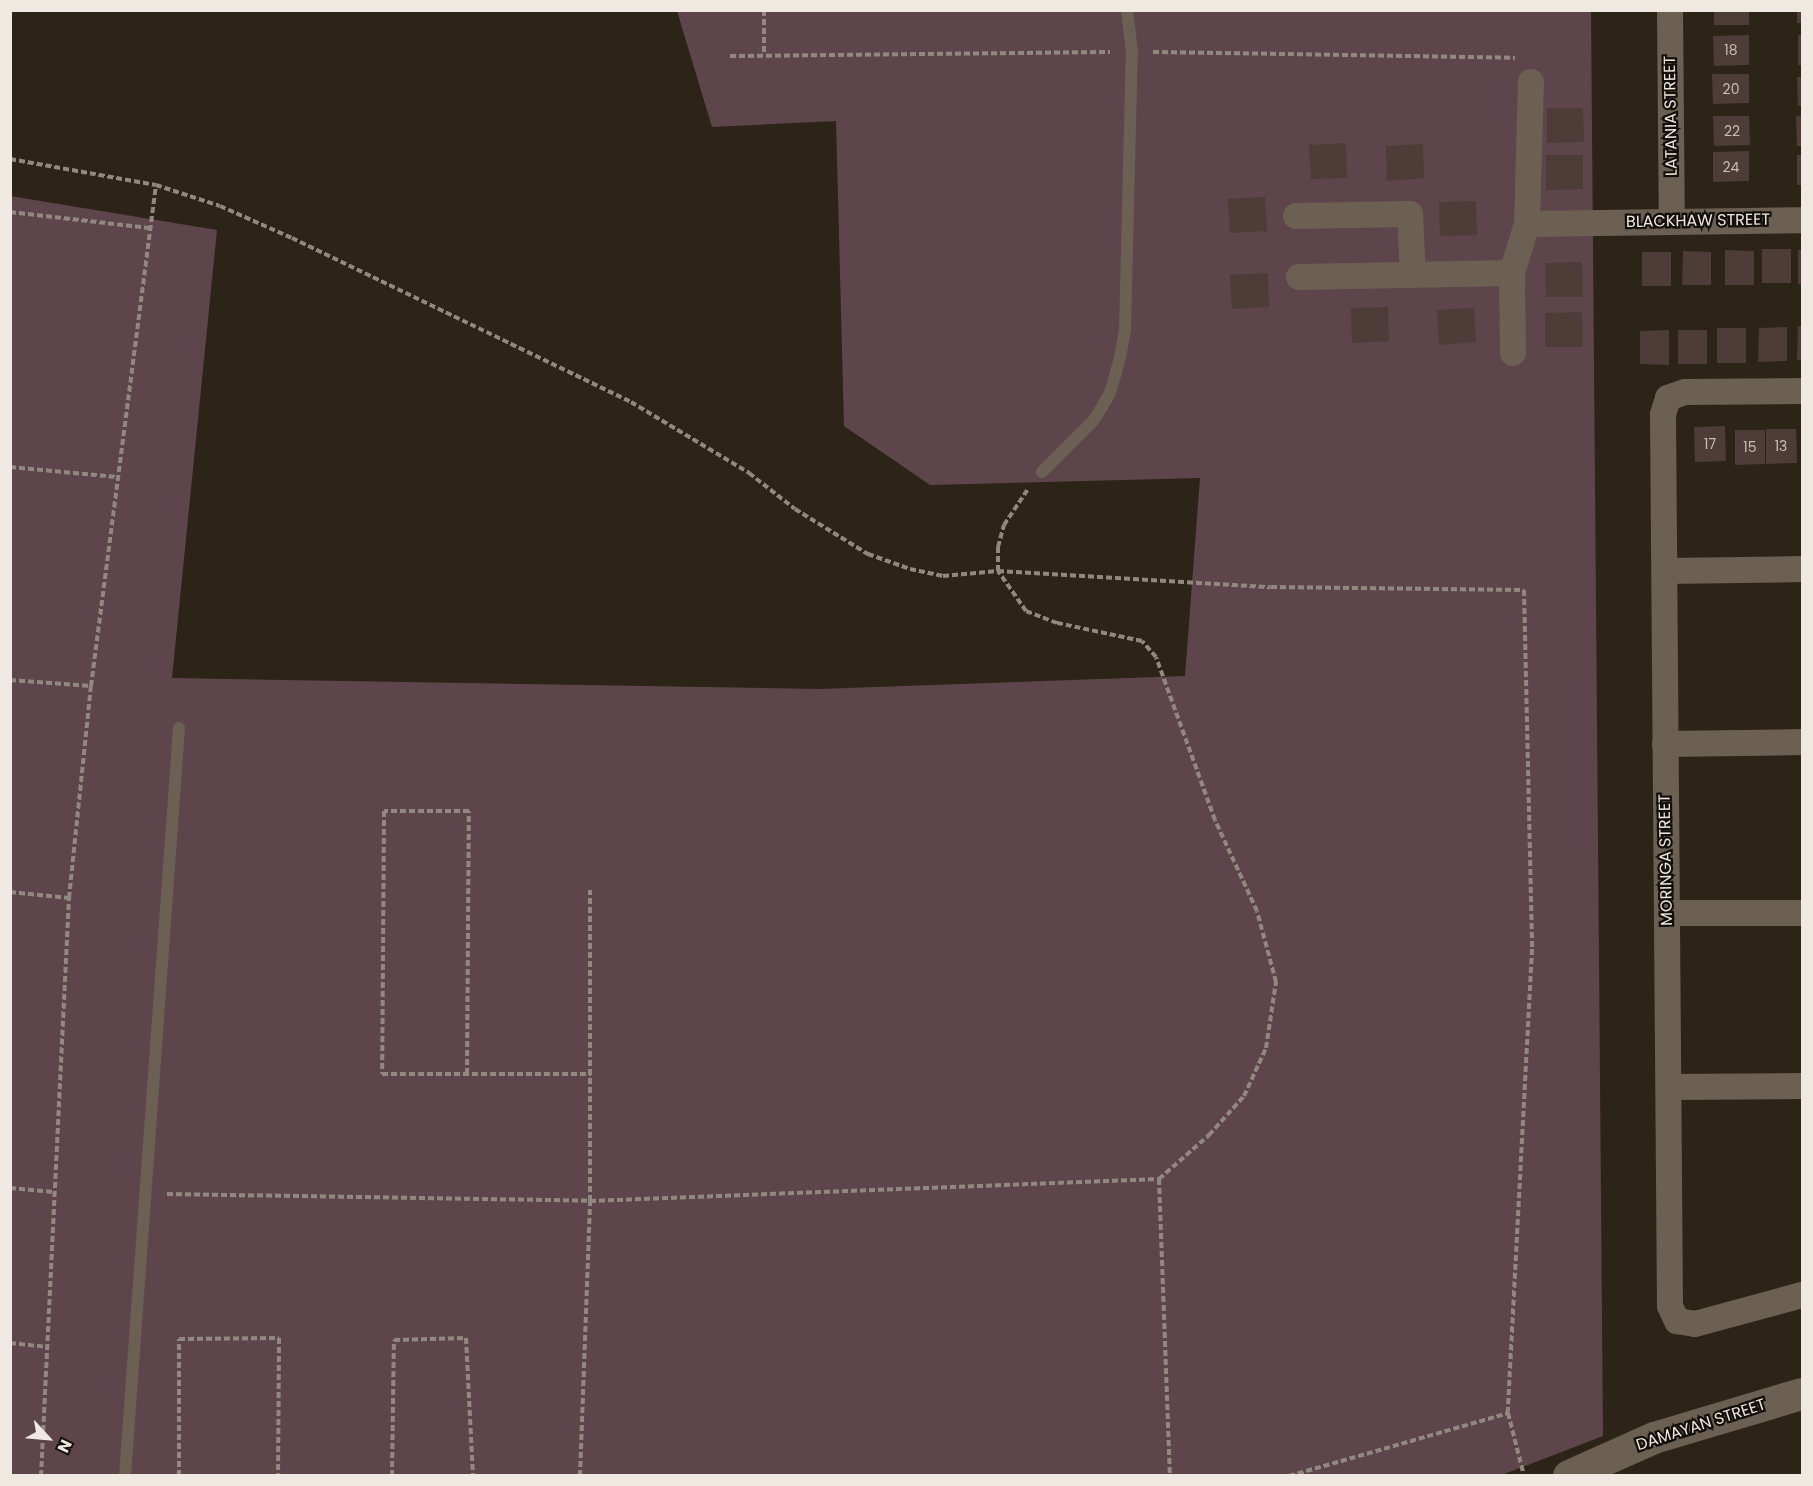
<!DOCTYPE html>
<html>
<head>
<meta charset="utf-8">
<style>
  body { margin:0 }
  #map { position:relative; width:1813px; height:1486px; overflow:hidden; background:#2d2418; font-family:Poppins,sans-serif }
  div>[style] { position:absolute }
  .green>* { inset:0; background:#5e454b }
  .building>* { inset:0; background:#4d3c37 }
  .path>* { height:4px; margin-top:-2px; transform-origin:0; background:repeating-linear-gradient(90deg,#91897f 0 6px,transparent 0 9px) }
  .service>* { height:12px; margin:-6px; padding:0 6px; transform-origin:6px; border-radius:6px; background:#6b6052 }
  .minor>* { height:26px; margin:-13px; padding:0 13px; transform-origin:13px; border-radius:13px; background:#6b6052 }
  .tertiary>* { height:32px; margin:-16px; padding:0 16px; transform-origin:16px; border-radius:16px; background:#6b6052 }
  span { translate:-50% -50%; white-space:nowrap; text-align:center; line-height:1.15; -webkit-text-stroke:4.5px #120e09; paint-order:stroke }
  .number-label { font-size:14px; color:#c7beb6 }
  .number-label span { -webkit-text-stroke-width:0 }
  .street-label { font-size:16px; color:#f0e9e1 }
  .frame { position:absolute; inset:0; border:12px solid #f0e9e1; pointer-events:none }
  .north { position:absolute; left:18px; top:1408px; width:60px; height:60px; -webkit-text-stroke:4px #120e09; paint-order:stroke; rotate:116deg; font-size:16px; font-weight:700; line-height:24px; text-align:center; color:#f0e9e1 }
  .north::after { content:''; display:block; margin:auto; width:21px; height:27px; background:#f0e9e1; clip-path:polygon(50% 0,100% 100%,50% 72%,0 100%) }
</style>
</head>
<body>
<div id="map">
  <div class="green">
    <div style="clip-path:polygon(677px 11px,1591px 11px,1603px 1436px,1499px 1476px,11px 1475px,10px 196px,217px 230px,172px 678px,819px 689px,1185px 676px,1200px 478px,930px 485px,844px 426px,836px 121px,712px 127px)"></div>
  </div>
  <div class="building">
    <div style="clip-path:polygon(1714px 10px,1749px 10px,1749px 25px,1714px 25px)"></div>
    <div style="clip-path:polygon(1797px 10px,1802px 10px,1802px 23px,1797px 23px)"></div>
    <div style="clip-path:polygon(1749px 35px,1749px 65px,1714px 66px,1713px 36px)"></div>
    <div style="clip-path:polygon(1798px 35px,1802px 35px,1802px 65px,1798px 65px)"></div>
    <div style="clip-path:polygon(1712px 74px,1749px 74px,1749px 103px,1713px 104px)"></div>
    <div style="clip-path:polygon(1797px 77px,1802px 77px,1802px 106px,1798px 106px)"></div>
    <div style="clip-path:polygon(1547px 108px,1583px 108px,1584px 142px,1547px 143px)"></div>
    <div style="clip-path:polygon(1713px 116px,1749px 116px,1750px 145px,1714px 146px)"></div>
    <div style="clip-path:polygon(1796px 116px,1802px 116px,1802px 146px,1797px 146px)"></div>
    <div style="clip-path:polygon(1346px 143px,1347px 178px,1311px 179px,1309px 145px)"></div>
    <div style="clip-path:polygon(1423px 144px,1424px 178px,1387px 181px,1386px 146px)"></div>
    <div style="clip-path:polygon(1749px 151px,1749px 181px,1713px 182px,1713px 152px)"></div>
    <div style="clip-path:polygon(1546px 155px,1583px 155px,1583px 189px,1546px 190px)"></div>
    <div style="clip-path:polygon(1797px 155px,1802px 155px,1802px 185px,1797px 185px)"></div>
    <div style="clip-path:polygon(1265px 197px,1267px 231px,1230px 233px,1228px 199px)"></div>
    <div style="clip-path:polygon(1476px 201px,1477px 235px,1440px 236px,1439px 202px)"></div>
    <div style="clip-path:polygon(1762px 249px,1791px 249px,1791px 283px,1762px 283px)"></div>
    <div style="clip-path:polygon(1725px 250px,1754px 251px,1754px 285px,1725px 285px)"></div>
    <div style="clip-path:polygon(1798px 250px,1802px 250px,1802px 284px,1798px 284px)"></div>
    <div style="clip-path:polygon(1683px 251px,1711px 252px,1711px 285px,1682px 285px)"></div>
    <div style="clip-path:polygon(1642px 252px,1671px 252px,1671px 286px,1642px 286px)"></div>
    <div style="clip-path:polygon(1582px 262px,1583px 297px,1546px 297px,1545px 263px)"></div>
    <div style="clip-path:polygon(1268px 273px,1269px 307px,1232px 309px,1230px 275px)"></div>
    <div style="clip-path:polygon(1388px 307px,1389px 341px,1352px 343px,1351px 308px)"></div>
    <div style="clip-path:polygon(1474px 308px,1476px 342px,1439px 345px,1437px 310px)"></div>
    <div style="clip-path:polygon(1582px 312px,1583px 347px,1545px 347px,1545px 313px)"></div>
    <div style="clip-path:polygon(1798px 326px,1802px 326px,1802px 360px,1797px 360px)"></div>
    <div style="clip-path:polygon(1787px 327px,1787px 361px,1758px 362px,1759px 328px)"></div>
    <div style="clip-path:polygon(1717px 328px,1746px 328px,1746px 363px,1717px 363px)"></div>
    <div style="clip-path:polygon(1669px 330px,1669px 365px,1640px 364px,1640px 331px)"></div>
    <div style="clip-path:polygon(1678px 330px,1707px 330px,1707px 364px,1678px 364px)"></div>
    <div style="clip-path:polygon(1725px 426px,1726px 461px,1695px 462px,1694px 427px)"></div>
    <div style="clip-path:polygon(1766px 429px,1796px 429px,1797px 463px,1766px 464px)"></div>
    <div style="clip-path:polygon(1735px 430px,1765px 430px,1765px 464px,1735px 465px)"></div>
  </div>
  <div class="path">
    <div style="left:764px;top:10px;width:44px;rotate:90deg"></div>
    <div style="left:1153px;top:52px;width:362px;rotate:0.9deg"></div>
    <div style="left:730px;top:56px;width:380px;rotate:-0.6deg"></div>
    <div style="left:10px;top:159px;width:148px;rotate:10.1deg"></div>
    <div style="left:156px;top:185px;width:67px;rotate:18.2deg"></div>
    <div style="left:220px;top:206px;width:79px;rotate:24deg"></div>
    <div style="left:292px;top:238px;width:377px;rotate:25.8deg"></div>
    <div style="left:631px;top:402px;width:138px;rotate:31deg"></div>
    <div style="left:749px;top:473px;width:58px;rotate:38deg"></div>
    <div style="left:795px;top:509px;width:86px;rotate:31.7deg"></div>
    <div style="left:868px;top:554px;width:45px;rotate:19.7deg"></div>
    <div style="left:910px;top:569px;width:34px;rotate:12deg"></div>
    <div style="left:943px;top:576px;width:55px;rotate:-5.2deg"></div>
    <div style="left:998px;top:571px;width:273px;rotate:3.4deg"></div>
    <div style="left:1271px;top:587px;width:253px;rotate:0.7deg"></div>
    <div style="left:1524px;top:590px;width:359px;rotate:88.7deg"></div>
    <div style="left:1532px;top:949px;width:465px;rotate:93deg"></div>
    <div style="left:1508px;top:1413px;width:65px;rotate:75.7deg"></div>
    <div style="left:10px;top:212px;width:140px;rotate:6.6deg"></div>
    <div style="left:10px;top:467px;width:107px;rotate:5.3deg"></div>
    <div style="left:10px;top:680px;width:81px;rotate:4.2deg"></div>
    <div style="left:10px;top:892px;width:59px;rotate:5.8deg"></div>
    <div style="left:467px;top:1074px;width:263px;rotate:-89.6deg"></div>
    <div style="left:469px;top:811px;width:85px;rotate:180deg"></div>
    <div style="left:384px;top:811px;width:263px;rotate:90.4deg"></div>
    <div style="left:382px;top:1074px;width:209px"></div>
    <div style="left:1159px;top:1179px;width:297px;rotate:87.9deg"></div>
    <div style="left:10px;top:1188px;width:44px;rotate:5.2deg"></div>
    <div style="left:167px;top:1194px;width:423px;rotate:0.9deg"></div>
    <div style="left:590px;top:1201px;width:569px;rotate:-2.21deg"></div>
    <div style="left:1159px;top:1179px;width:67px;rotate:-41.3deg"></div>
    <div style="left:1209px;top:1135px;width:52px;rotate:-48.1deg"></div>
    <div style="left:1244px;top:1096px;width:53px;rotate:-65.4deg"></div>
    <div style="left:1266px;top:1048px;width:67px;rotate:-81.4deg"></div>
    <div style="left:1276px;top:982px;width:73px;rotate:-105deg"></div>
    <div style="left:1257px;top:911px;width:100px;rotate:-114.8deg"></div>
    <div style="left:1215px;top:820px;width:173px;rotate:-109.9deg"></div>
    <div style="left:1156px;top:657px;width:21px;rotate:-131deg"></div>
    <div style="left:1142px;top:641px;width:87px;rotate:-168deg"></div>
    <div style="left:1057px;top:623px;width:33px;rotate:-159deg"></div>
    <div style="left:1026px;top:611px;width:49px;rotate:-125deg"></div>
    <div style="left:998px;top:571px;width:24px;rotate:-90deg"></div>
    <div style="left:998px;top:547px;width:23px;rotate:-75deg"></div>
    <div style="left:1004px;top:525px;width:43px;rotate:-56.3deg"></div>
    <div style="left:10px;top:1343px;width:37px;rotate:6deg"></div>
    <div style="left:41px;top:1476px;width:579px;rotate:-87.23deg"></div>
    <div style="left:69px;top:898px;width:213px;rotate:-84.1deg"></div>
    <div style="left:91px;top:686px;width:505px;rotate:-82.61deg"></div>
    <div style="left:179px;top:1476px;width:137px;rotate:-90deg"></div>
    <div style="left:179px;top:1339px;width:100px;rotate:-0.6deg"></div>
    <div style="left:279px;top:1338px;width:138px;rotate:90.4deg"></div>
    <div style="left:392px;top:1476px;width:136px;rotate:-89.2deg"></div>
    <div style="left:394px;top:1340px;width:72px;rotate:-1.6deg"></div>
    <div style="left:466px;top:1338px;width:138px;rotate:87.1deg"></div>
    <div style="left:580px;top:1476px;width:275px;rotate:-87.9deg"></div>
    <div style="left:590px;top:1201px;width:311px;rotate:-90deg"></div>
    <div style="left:1289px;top:1476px;width:228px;rotate:-16deg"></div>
  </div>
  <div class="service">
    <div style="left:1042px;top:472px;width:74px;rotate:-45deg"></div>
    <div style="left:1094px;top:420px;width:31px;rotate:-59deg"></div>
    <div style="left:1110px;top:393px;width:36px;rotate:-74deg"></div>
    <div style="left:1120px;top:358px;width:28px;rotate:-80deg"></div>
    <div style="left:1125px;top:330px;width:278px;rotate:-88.6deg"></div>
    <div style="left:1132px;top:52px;width:42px;rotate:-96.8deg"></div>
    <div style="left:125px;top:1476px;width:750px;rotate:-85.87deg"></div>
  </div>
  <div class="minor">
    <div style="left:1670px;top:10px;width:211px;rotate:89.5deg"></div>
    <div style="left:1296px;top:216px;width:114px;rotate:-1deg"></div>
    <div style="left:1410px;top:214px;width:61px;rotate:87.2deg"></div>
    <div style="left:1527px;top:224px;width:275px;rotate:-0.8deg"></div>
    <div style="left:1299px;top:277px;width:213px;rotate:-1.1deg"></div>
    <div style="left:1513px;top:353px;width:80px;rotate:-90.7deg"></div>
    <div style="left:1512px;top:273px;width:51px;rotate:-73deg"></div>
    <div style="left:1527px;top:224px;width:142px;rotate:-88.4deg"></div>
    <div style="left:1802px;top:391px;width:117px;rotate:179.5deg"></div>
    <div style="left:1685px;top:392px;width:18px;rotate:161deg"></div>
    <div style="left:1668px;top:398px;width:17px;rotate:107deg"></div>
    <div style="left:1663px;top:414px;width:892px;rotate:89.55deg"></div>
    <div style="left:1670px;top:1306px;width:17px;rotate:65deg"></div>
    <div style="left:1677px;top:1321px;width:18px;rotate:9deg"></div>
    <div style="left:1695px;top:1324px;width:111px;rotate:-15.2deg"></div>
    <div style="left:1665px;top:571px;width:137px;rotate:-0.8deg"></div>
    <div style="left:1665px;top:744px;width:137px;rotate:-0.8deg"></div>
    <div style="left:1667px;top:913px;width:135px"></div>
    <div style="left:1669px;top:1087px;width:133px;rotate:-0.4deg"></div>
  </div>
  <div class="tertiary">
    <div style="left:1569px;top:1476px;width:93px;rotate:-24.1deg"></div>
    <div style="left:1654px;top:1438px;width:154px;rotate:-16.6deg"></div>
  </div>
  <div class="number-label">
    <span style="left:1731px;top:50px">18</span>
    <span style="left:1731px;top:89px">20</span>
    <span style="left:1732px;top:131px">22</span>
    <span style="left:1731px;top:167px">24</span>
    <span style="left:1710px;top:444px">17</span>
    <span style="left:1781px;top:446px">13</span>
    <span style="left:1750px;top:447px">15</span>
  </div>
  <div class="street-label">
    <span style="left:1671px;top:116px;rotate:-91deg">LATANIA STREET</span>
    <span style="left:1698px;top:221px;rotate:-1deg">BLACKHAW STREET</span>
    <span style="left:1666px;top:860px;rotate:-91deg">MORINGA STREET</span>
    <span style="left:1701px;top:1425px;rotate:-18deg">DAMAYAN STREET</span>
  </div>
  <div class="frame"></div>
  <div class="north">N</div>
</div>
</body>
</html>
